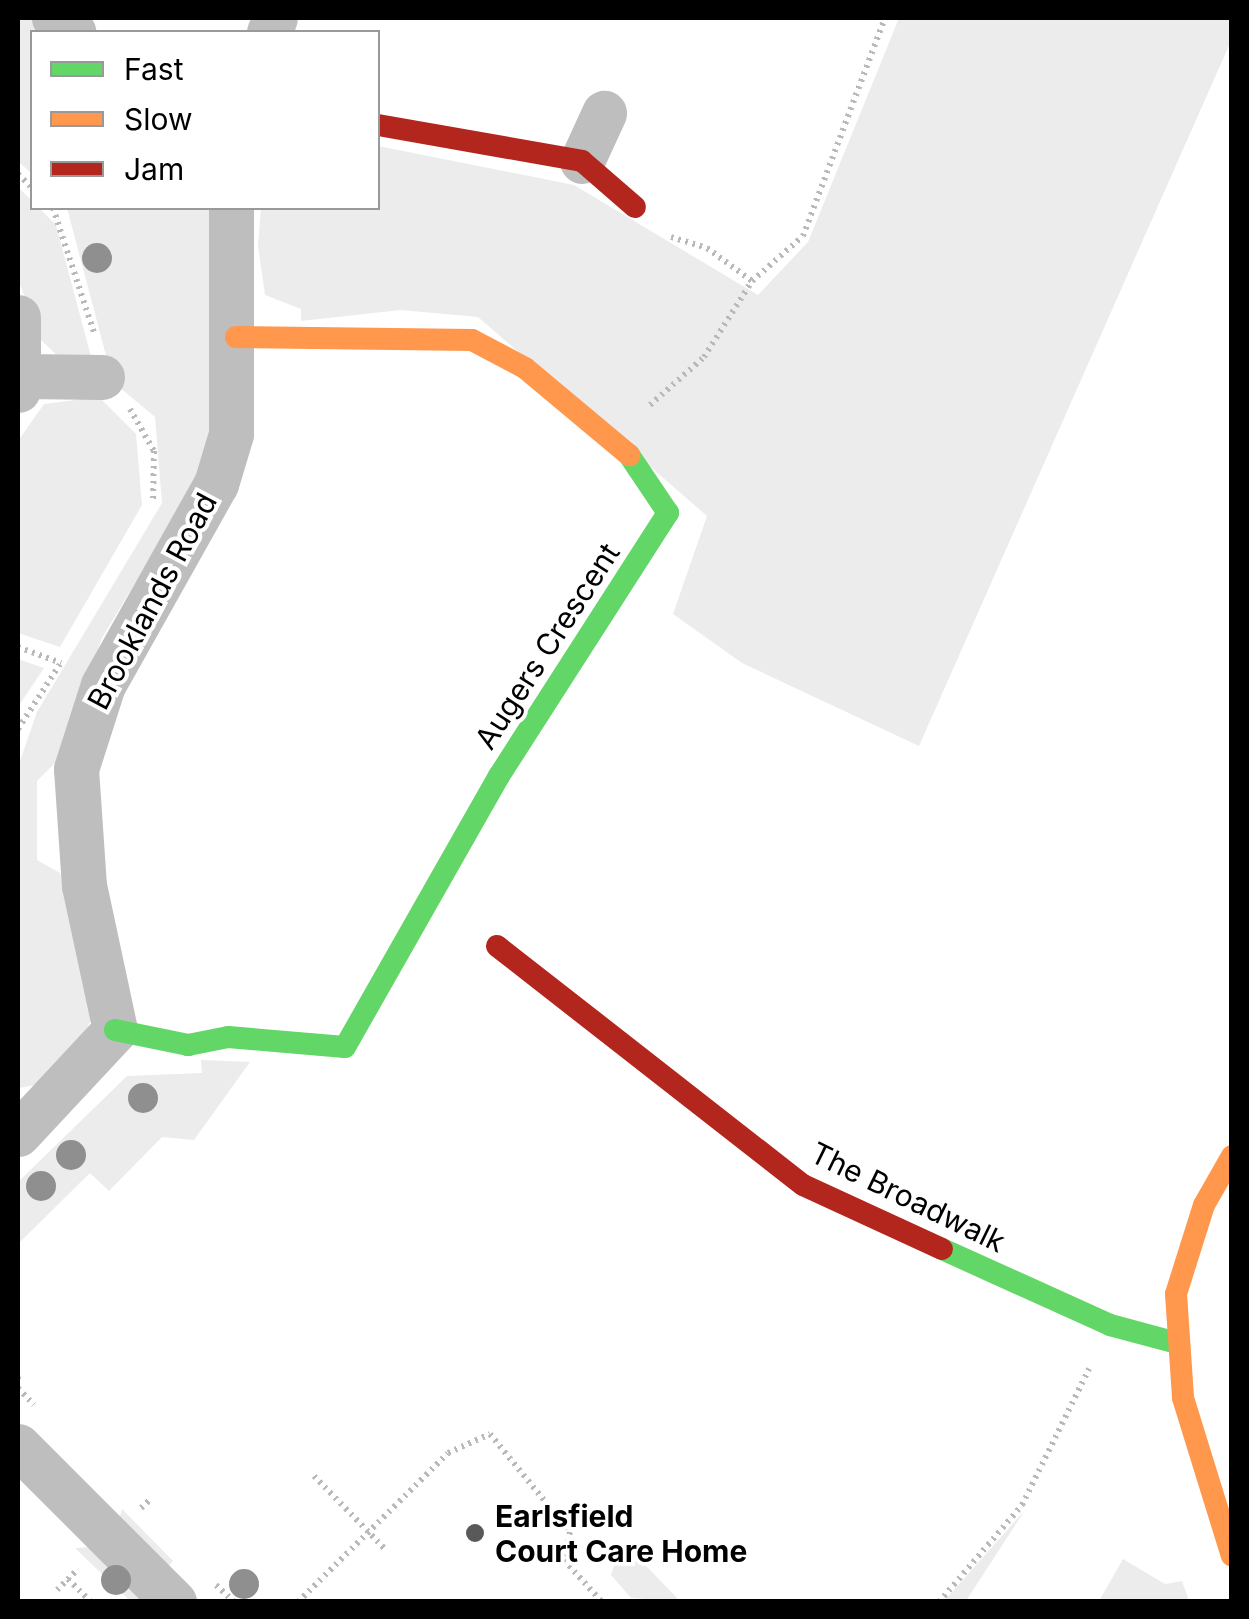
<!DOCTYPE html>
<html>
<head>
<meta charset="utf-8">
<style>
  body { margin:0 }
  #map { position:relative; width:1249px; height:1619px; overflow:hidden; background:#fff; font-family:Inter,sans-serif }
  div>[style] { position:absolute }
  .green>* { inset:0; background:#ececec }
  .path>* { height:6px; margin-top:-3px; transform-origin:0; background:repeating-linear-gradient(90deg,#b9b9b9 0 2.5px,transparent 0 7.5px) }
  .street>* { height:45px; margin:-22.5px; padding:0 22.5px; transform-origin:22.5px; border-radius:22.5px; background:#bebebe }
  .fast>* { height:22px; margin:-11px; padding:0 11px; transform-origin:11px; border-radius:11px; background:#63d668 }
  .slow>* { height:22px; margin:-11px; padding:0 11px; transform-origin:11px; border-radius:11px; background:#ff974d }
  .jam>* { height:22px; margin:-11px; padding:0 11px; transform-origin:11px; border-radius:11px; background:#b3261e }
  .trees>* { width:30px; height:30px; margin:-15px; border-radius:50%; background:#8f8f8f }
  .dots>* { width:28px; height:28px; translate:-50% -50%; box-sizing:border-box; border:5px solid #fff; border-radius:50% }
  span { translate:-50% -50%; white-space:nowrap; text-align:center; line-height:1.15; -webkit-text-stroke:8px #fff; paint-order:stroke }
  .street-label { font-size:30px; color:#000 }
  .poi-label { font-size:30px; color:#000; font-weight:700 }
  .left { translate:0 -50%; text-align:left }
  .frame { position:absolute; inset:0; border:20px solid #000; pointer-events:none }
  .legend { position:absolute; left:30px; top:30px; width:350px; height:180px; box-sizing:border-box; background:#fff; border:2px solid #999; margin:0; padding:12px 18px; list-style:none; font-size:30px; color:#000 }
  .legend li { display:flex; align-items:center; gap:20px; height:50px }
  .legend b { width:50px; border:2px solid #999 }
</style>
</head>
<body>
<div id="map">
  <div class="green">
    <div style="clip-path:polygon(18px 18px,37px 18px,48px 32px,32px 32px,32px 174px,18px 161px)"></div>
    <div style="clip-path:polygon(899px 18px,1231px 18px,1231px 41px,919px 746px,742px 663px,673px 614px,707px 516px,478px 317px,401px 310px,301px 321px,301px 309px,265px 295px,258px 246px,261px 208px,378px 208px,378px 146px,574px 185px,758px 295px,808px 242px)"></div>
    <div style="clip-path:polygon(18px 187px,56px 225px,93px 364px,64px 362px,41px 340px,18px 279px)"></div>
    <div style="clip-path:polygon(67px 208px,213px 208px,209px 439px,199px 476px,102px 638px,58px 760px,37px 781px,37px 860px,60px 873px,95px 1008px,79px 1051px,48px 1083px,18px 1088px,18px 767px,37px 712px,162px 503px,155px 417px,113px 382px)"></div>
    <div style="clip-path:polygon(99px 397px,136px 434px,142px 505px,60px 647px,18px 633px,18px 441px,44px 404px)"></div>
    <div style="clip-path:polygon(18px 659px,44px 668px,18px 707px)"></div>
    <div style="clip-path:polygon(201px 1060px,250px 1062px,194px 1140px,162px 1137px,109px 1191px,90px 1173px,18px 1244px,18px 1182px,127px 1076px,202px 1073px)"></div>
    <div style="clip-path:polygon(122px 1509px,173px 1561px,166px 1569px,118px 1523px)"></div>
    <div style="clip-path:polygon(1025px 1510px,966px 1601px,944px 1601px)"></div>
    <div style="clip-path:polygon(622px 1542px,623px 1542px,680px 1601px,631px 1598px,611px 1575px)"></div>
    <div style="clip-path:polygon(91px 1547px,147px 1601px,130px 1601px,75px 1548px)"></div>
    <div style="clip-path:polygon(1123px 1559px,1165px 1584px,1182px 1581px,1189px 1601px,1099px 1601px)"></div>
  </div>
  <div class="path">
    <div style="left:18px;top:174px;width:20px;rotate:45deg"></div>
    <div style="left:53px;top:208px;width:132px;rotate:71.8deg"></div>
    <div style="left:671px;top:237px;width:38px;rotate:17deg"></div>
    <div style="left:707px;top:248px;width:56px;rotate:36.3deg"></div>
    <div style="left:650px;top:405px;width:72px;rotate:-41.6deg"></div>
    <div style="left:704px;top:357px;width:90px;rotate:-57.7deg"></div>
    <div style="left:752px;top:281px;width:68px;rotate:-41.4deg"></div>
    <div style="left:803px;top:236px;width:233px;rotate:-69.4deg"></div>
    <div style="left:130px;top:409px;width:48px;rotate:60.3deg"></div>
    <div style="left:154px;top:451px;width:51px;rotate:91.1deg"></div>
    <div style="left:18px;top:647px;width:46px;rotate:20.4deg"></div>
    <div style="left:18px;top:729px;width:77px;rotate:-57.1deg"></div>
    <div style="left:18px;top:1379px;width:3px;rotate:18deg"></div>
    <div style="left:18px;top:1388px;width:23px;rotate:47deg"></div>
    <div style="left:314px;top:1476px;width:103px;rotate:45.8deg"></div>
    <div style="left:141px;top:1508px;width:13px;rotate:-42deg"></div>
    <div style="left:68px;top:1579px;width:33px;rotate:45deg"></div>
    <div style="left:216px;top:1585px;width:25px;rotate:43deg"></div>
    <div style="left:57px;top:1590px;width:30px;rotate:-45deg"></div>
    <div style="left:298px;top:1602px;width:211px;rotate:-44.8deg"></div>
    <div style="left:448px;top:1453px;width:46px;rotate:-24.3deg"></div>
    <div style="left:490px;top:1434px;width:127px;rotate:50.8deg"></div>
    <div style="left:570px;top:1532px;width:29px;rotate:102deg"></div>
    <div style="left:564px;top:1560px;width:57px;rotate:47.9deg"></div>
    <div style="left:939px;top:1602px;width:128px;rotate:-49.4deg"></div>
    <div style="left:1022px;top:1505px;width:152px;rotate:-63.8deg"></div>
  </div>
  <div class="street">
    <div style="left:54px;top:18px;width:24px;rotate:36deg"></div>
    <div style="left:269px;top:32px;width:15px;rotate:-67deg"></div>
    <div style="left:582px;top:161px;width:53px;rotate:-65.4deg"></div>
    <div style="left:18px;top:317px;width:73px;rotate:90deg"></div>
    <div style="left:24px;top:376px;width:78px;rotate:0.7deg"></div>
    <div style="left:18px;top:1134px;width:142px;rotate:-47deg"></div>
    <div style="left:115px;top:1030px;width:147px;rotate:-102.1deg"></div>
    <div style="left:84px;top:886px;width:117px;rotate:-93.9deg"></div>
    <div style="left:76px;top:769px;width:88px;rotate:-72.2deg"></div>
    <div style="left:103px;top:685px;width:231px;rotate:-60.7deg"></div>
    <div style="left:216px;top:484px;width:52px;rotate:-73.3deg"></div>
    <div style="left:231px;top:434px;width:226px;rotate:-90deg"></div>
    <div style="left:18px;top:1446px;width:221px;rotate:45deg"></div>
  </div>
  <div class="fast">
    <div style="left:115px;top:1030px;width:75px;rotate:11.6deg"></div>
    <div style="left:188px;top:1045px;width:41px;rotate:-11.3deg"></div>
    <div style="left:228px;top:1037px;width:117px;rotate:4.9deg"></div>
    <div style="left:345px;top:1047px;width:312px;rotate:-60.4deg"></div>
    <div style="left:499px;top:776px;width:313px;rotate:-57.3deg"></div>
    <div style="left:668px;top:513px;width:70px;rotate:-123.9deg"></div>
    <div style="left:942px;top:1249px;width:184px;rotate:24.3deg"></div>
    <div style="left:1110px;top:1325px;width:69px;rotate:15deg"></div>
  </div>
  <div class="slow">
    <div style="left:236px;top:337px;width:236px;rotate:0.7deg"></div>
    <div style="left:472px;top:340px;width:60px;rotate:27.8deg"></div>
    <div style="left:525px;top:368px;width:136px;rotate:39.9deg"></div>
    <div style="left:1232px;top:1156px;width:56px;rotate:119.7deg"></div>
    <div style="left:1204px;top:1205px;width:93px;rotate:107.5deg"></div>
    <div style="left:1176px;top:1294px;width:104px;rotate:86.1deg"></div>
    <div style="left:1183px;top:1398px;width:165px;rotate:72.8deg"></div>
  </div>
  <div class="jam">
    <div style="left:378px;top:125px;width:207px;rotate:10deg"></div>
    <div style="left:582px;top:161px;width:70px;rotate:41deg"></div>
    <div style="left:497px;top:946px;width:388px;rotate:38deg"></div>
    <div style="left:803px;top:1185px;width:153px;rotate:24.7deg"></div>
  </div>
  <div class="trees">
    <div style="left:97px;top:258px"></div>
    <div style="left:143px;top:1098px"></div>
    <div style="left:71px;top:1155px"></div>
    <div style="left:41px;top:1186px"></div>
    <div style="left:116px;top:1580px"></div>
    <div style="left:244px;top:1584px"></div>
  </div>
  <div class="dots">
    <div style="left:475px;top:1533px;background:#595959"></div>
  </div>
  <div class="street-label">
    <span style="left:152px;top:601px;rotate:-62deg">Brooklands Road</span>
    <span style="left:547px;top:646px;rotate:-57deg">Augers Crescent</span>
    <span style="left:908px;top:1197px;rotate:26deg">The Broadwalk</span>
  </div>
  <div class="poi-label">
    <span class="left" style="left:495px;top:1533px">Earlsfield<br>Court Care Home</span>
  </div>
  <div class="frame"></div>
  <ul class="legend">
  <li><b style="height:12px;background:#63d668"></b>Fast</li>
  <li><b style="height:12px;background:#ff974d"></b>Slow</li>
  <li><b style="height:12px;background:#b3261e"></b>Jam</li>
  </ul>
</div>
</body>
</html>
